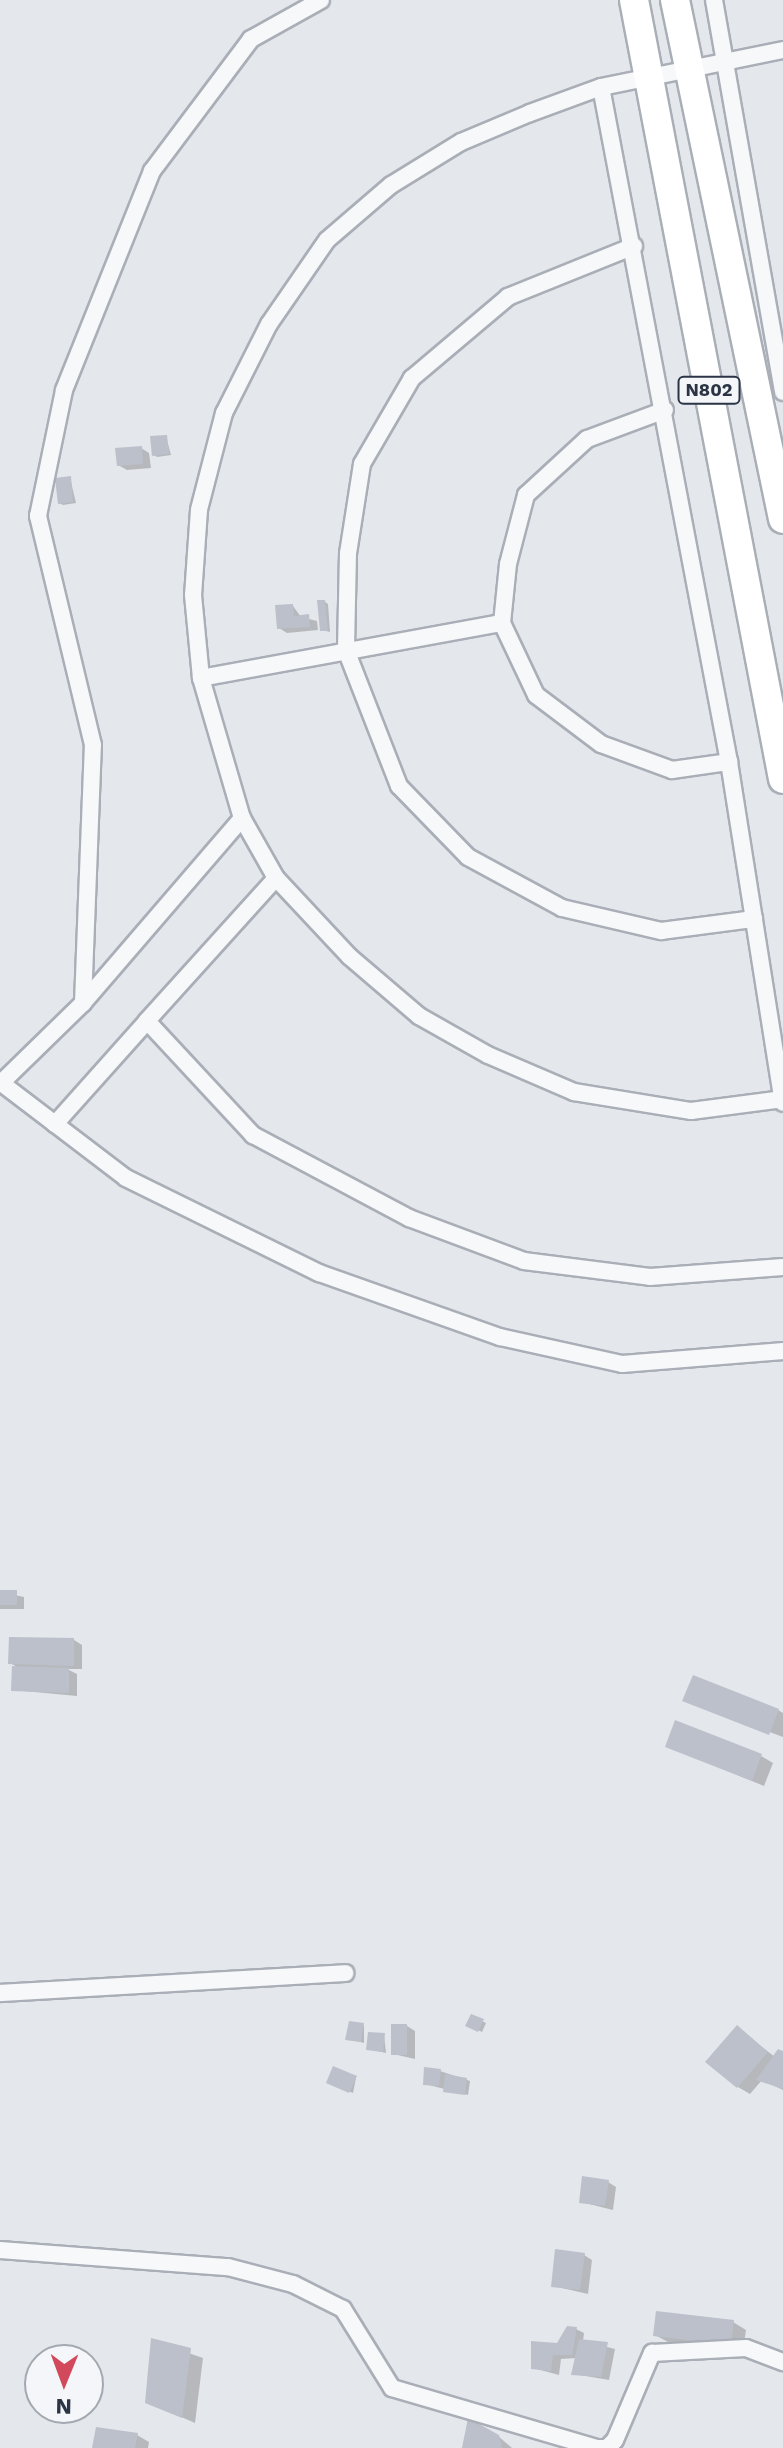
<!DOCTYPE html>
<html>
<head>
<meta charset="utf-8">
<style>
  body { margin:0 }
  #map { position:relative; width:783px; height:2448px; overflow:hidden; background:#e4e7ec; font-family:"Work Sans",sans-serif }
  div>[style] { position:absolute }
  .shadow>* { inset:0; background:#0003 }
  .building>* { inset:0; background:#bbc0ca }
  .roads { filter:drop-shadow(2px 0 #a9aeb7) drop-shadow(-2px 0 #a9aeb7) drop-shadow(0 2px #a9aeb7) drop-shadow(0 -2px #a9aeb7) }
  .minor>* { height:16px; margin:-8px; padding:0 8px; transform-origin:8px; border-radius:8px; background:#f7f8fa }
  .trunk>* { height:28px; margin:-14px; padding:0 14px; transform-origin:14px; border-radius:14px; background:#fff }
  span { translate:-50% -50%; white-space:nowrap; text-align:center; line-height:1.15; -webkit-text-stroke:7px #f4f6f9; paint-order:stroke }
  .shield-label span { padding:2px 6px; background:#f4f6f9; border:2px solid; border-radius:6px; -webkit-text-stroke-width:0 }
  .shield-label { font-size:18px; color:#2b3445; font-weight:700 }
  .north { position:absolute; left:24px; top:2344px; width:80px; height:80px; box-sizing:border-box; background:#f4f6f9; border:2px solid #a4a8b1; border-radius:50%; rotate:181deg; font-size:22px; font-weight:700; line-height:32px; text-align:center; color:#2b3445 }
  .north::after { content:''; display:block; margin:auto; width:28px; height:36px; background:#d1495b; clip-path:polygon(50% 0,100% 100%,50% 72%,0 100%) }
</style>
</head>
<body>
<div id="map">
  <div class="shadow">
    <div style="clip-path:polygon(166px 437px,171px 455px,157px 457px,154px 455px)"></div>
    <div style="clip-path:polygon(141px 448px,149px 453px,151px 468px,127px 470px,118px 465px)"></div>
    <div style="clip-path:polygon(70px 478px,76px 503px,63px 505px,59px 503px)"></div>
    <div style="clip-path:polygon(325px 602px,328px 604px,330px 632px,322px 630px)"></div>
    <div style="clip-path:polygon(293px 606px,301px 617px,317px 621px,318px 630px,287px 633px,279px 628px)"></div>
    <div style="clip-path:polygon(0 1592px,24px 1597px,24px 1609px,0 1609px)"></div>
    <div style="clip-path:polygon(74px 1640px,82px 1645px,82px 1669px,67px 1669px,77px 1674px,77px 1696px,13px 1690px,19px 1668px,10px 1663px)"></div>
    <div style="clip-path:polygon(684px 1700px,778px 1710px,783px 1713px,783px 1737px)"></div>
    <div style="clip-path:polygon(667px 1746px,761px 1756px,773px 1763px,764px 1786px)"></div>
    <div style="clip-path:polygon(472px 2016px,486px 2023px,482px 2032px,468px 2025px)"></div>
    <div style="clip-path:polygon(364px 2025px,364px 2043px,348px 2039px)"></div>
    <div style="clip-path:polygon(407px 2026px,415px 2031px,415px 2059px,393px 2054px)"></div>
    <div style="clip-path:polygon(737px 2028px,775px 2057px,783px 2053px,783px 2090px,762px 2080px,750px 2094px,738px 2087px)"></div>
    <div style="clip-path:polygon(384px 2035px,386px 2053px,368px 2049px)"></div>
    <div style="clip-path:polygon(440px 2071px,470px 2081px,468px 2095px,425px 2084px)"></div>
    <div style="clip-path:polygon(356px 2078px,353px 2093px,332px 2084px)"></div>
    <div style="clip-path:polygon(608px 2182px,616px 2187px,613px 2210px,581px 2202px)"></div>
    <div style="clip-path:polygon(584px 2255px,592px 2260px,588px 2294px,553px 2286px)"></div>
    <div style="clip-path:polygon(733px 2322px,746px 2330px,743px 2351px,668px 2342px,655px 2335px)"></div>
    <div style="clip-path:polygon(576px 2329px,584px 2333px,583px 2341px,615px 2349px,609px 2380px,574px 2374px,577px 2358px,561px 2359px,559px 2375px,533px 2368px)"></div>
    <div style="clip-path:polygon(153px 2341px,203px 2358px,195px 2423px,147px 2402px)"></div>
    <div style="clip-path:polygon(137px 2435px,149px 2442px,148px 2448px,94px 2448px)"></div>
    <div style="clip-path:polygon(498px 2436px,512px 2448px,464px 2448px)"></div>
  </div>
  <div class="building">
    <div style="clip-path:polygon(167px 435px,169px 454px,152px 456px,150px 436px)"></div>
    <div style="clip-path:polygon(142px 446px,143px 464px,117px 466px,115px 448px)"></div>
    <div style="clip-path:polygon(71px 476px,73px 502px,58px 504px,55px 478px)"></div>
    <div style="clip-path:polygon(317px 600px,325px 600px,328px 631px,320px 631px)"></div>
    <div style="clip-path:polygon(293px 604px,294px 616px,309px 614px,310px 627px,277px 629px,275px 605px)"></div>
    <div style="clip-path:polygon(0 1590px,17px 1590px,17px 1605px,0 1605px)"></div>
    <div style="clip-path:polygon(9px 1637px,74px 1638px,74px 1666px,8px 1664px)"></div>
    <div style="clip-path:polygon(12px 1666px,69px 1668px,69px 1693px,11px 1691px)"></div>
    <div style="clip-path:polygon(693px 1675px,779px 1709px,769px 1735px,682px 1701px)"></div>
    <div style="clip-path:polygon(675px 1720px,762px 1754px,752px 1781px,665px 1747px)"></div>
    <div style="clip-path:polygon(471px 2014px,484px 2019px,478px 2032px,465px 2026px)"></div>
    <div style="clip-path:polygon(349px 2021px,364px 2023px,361px 2042px,345px 2040px)"></div>
    <div style="clip-path:polygon(391px 2024px,407px 2024px,407px 2055px,391px 2055px)"></div>
    <div style="clip-path:polygon(737px 2025px,768px 2052px,737px 2088px,705px 2062px)"></div>
    <div style="clip-path:polygon(368px 2032px,385px 2033px,383px 2052px,366px 2050px)"></div>
    <div style="clip-path:polygon(778px 2049px,783px 2051px,783px 2089px,756px 2080px)"></div>
    <div style="clip-path:polygon(333px 2066px,357px 2076px,349px 2093px,326px 2083px)"></div>
    <div style="clip-path:polygon(424px 2067px,441px 2069px,439px 2086px,423px 2085px)"></div>
    <div style="clip-path:polygon(445px 2074px,467px 2078px,465px 2095px,443px 2092px)"></div>
    <div style="clip-path:polygon(582px 2176px,609px 2180px,605px 2206px,579px 2203px)"></div>
    <div style="clip-path:polygon(555px 2249px,585px 2253px,580px 2290px,551px 2287px)"></div>
    <div style="clip-path:polygon(656px 2311px,734px 2320px,731px 2345px,653px 2336px)"></div>
    <div style="clip-path:polygon(567px 2326px,577px 2327px,572px 2355px,553px 2355px,551px 2371px,531px 2369px,531px 2341px,557px 2343px)"></div>
    <div style="clip-path:polygon(151px 2338px,191px 2348px,182px 2418px,145px 2403px)"></div>
    <div style="clip-path:polygon(579px 2339px,608px 2342px,601px 2377px,571px 2375px)"></div>
    <div style="clip-path:polygon(468px 2418px,499px 2435px,502px 2448px,462px 2448px)"></div>
    <div style="clip-path:polygon(96px 2427px,138px 2433px,135px 2448px,92px 2448px)"></div>
  </div>
  <div class="roads">
    <div class="minor">
      <div style="left:714px;top:0;width:398px;rotate:80deg"></div>
      <div style="left:783px;top:50px;width:186px;rotate:168.5deg"></div>
      <div style="left:601px;top:87px;width:76px;rotate:159.9deg"></div>
      <div style="left:530px;top:113px;width:75px;rotate:157.2deg"></div>
      <div style="left:461px;top:142px;width:82px;rotate:148.4deg"></div>
      <div style="left:391px;top:185px;width:84px;rotate:139.3deg"></div>
      <div style="left:327px;top:240px;width:102px;rotate:124.6deg"></div>
      <div style="left:269px;top:324px;width:100px;rotate:116.8deg"></div>
      <div style="left:224px;top:413px;width:100px;rotate:104.5deg"></div>
      <div style="left:199px;top:510px;width:85px;rotate:94deg"></div>
      <div style="left:193px;top:595px;width:83px;rotate:84.5deg"></div>
      <div style="left:201px;top:678px;width:146px;rotate:73.7deg"></div>
      <div style="left:242px;top:818px;width:69px;rotate:60.5deg"></div>
      <div style="left:276px;top:878px;width:108px;rotate:46.9deg"></div>
      <div style="left:350px;top:957px;width:91px;rotate:40.5deg"></div>
      <div style="left:419px;top:1016px;width:79px;rotate:29.5deg"></div>
      <div style="left:488px;top:1055px;width:94px;rotate:23.3deg"></div>
      <div style="left:574px;top:1092px;width:119px;rotate:9.2deg"></div>
      <div style="left:691px;top:1111px;width:93px;rotate:-7.4deg"></div>
      <div style="left:601px;top:87px;width:687px;rotate:79.26deg"></div>
      <div style="left:729px;top:762px;width:345px;rotate:81deg"></div>
      <div style="left:634px;top:246px;width:136px;rotate:158deg"></div>
      <div style="left:508px;top:297px;width:126px;rotate:139.8deg"></div>
      <div style="left:412px;top:378px;width:99px;rotate:120.2deg"></div>
      <div style="left:362px;top:464px;width:90px;rotate:98.9deg"></div>
      <div style="left:348px;top:553px;width:97px;rotate:91.2deg"></div>
      <div style="left:346px;top:650px;width:146px;rotate:68.7deg"></div>
      <div style="left:399px;top:786px;width:99px;rotate:45.8deg"></div>
      <div style="left:468px;top:857px;width:107px;rotate:28.5deg"></div>
      <div style="left:562px;top:908px;width:102px;rotate:13.1deg"></div>
      <div style="left:661px;top:931px;width:94px;rotate:-7.4deg"></div>
      <div style="left:665px;top:410px;width:83px;rotate:159.6deg"></div>
      <div style="left:587px;top:439px;width:83px;rotate:137.4deg"></div>
      <div style="left:526px;top:495px;width:71px;rotate:104.6deg"></div>
      <div style="left:508px;top:564px;width:59px;rotate:95.8deg"></div>
      <div style="left:502px;top:623px;width:80px;rotate:64.7deg"></div>
      <div style="left:536px;top:695px;width:81px;rotate:37deg"></div>
      <div style="left:601px;top:744px;width:76px;rotate:20.1deg"></div>
      <div style="left:672px;top:770px;width:58px;rotate:-8deg"></div>
      <div style="left:201px;top:678px;width:306px;rotate:-10.4deg"></div>
      <div style="left:276px;top:878px;width:193px;rotate:132.1deg"></div>
      <div style="left:147px;top:1021px;width:156px;rotate:47.1deg"></div>
      <div style="left:253px;top:1135px;width:177px;rotate:28deg"></div>
      <div style="left:409px;top:1218px;width:123px;rotate:20.5deg"></div>
      <div style="left:524px;top:1261px;width:127px;rotate:7.2deg"></div>
      <div style="left:650px;top:1277px;width:133px;rotate:-4.3deg"></div>
      <div style="left:83px;top:1003px;width:244px;rotate:-49.3deg"></div>
      <div style="left:0;top:1082px;width:158px;rotate:37.3deg"></div>
      <div style="left:126px;top:1178px;width:215px;rotate:26.2deg"></div>
      <div style="left:319px;top:1273px;width:192px;rotate:19.5deg"></div>
      <div style="left:500px;top:1337px;width:125px;rotate:12.5deg"></div>
      <div style="left:622px;top:1364px;width:162px;rotate:-4.6deg"></div>
      <div style="left:0;top:1084px;width:116px;rotate:-44.3deg"></div>
      <div style="left:83px;top:1003px;width:258px;rotate:-87.8deg"></div>
      <div style="left:93px;top:745px;width:236px;rotate:-103.5deg"></div>
      <div style="left:38px;top:516px;width:129px;rotate:-78.3deg"></div>
      <div style="left:64px;top:390px;width:236px;rotate:-68.1deg"></div>
      <div style="left:152px;top:171px;width:165px;rotate:-53.1deg"></div>
      <div style="left:251px;top:39px;width:80px;rotate:-29.1deg"></div>
      <div style="left:55px;top:1124px;width:138px;rotate:-48.2deg"></div>
      <div style="left:0;top:1993px;width:346px;rotate:-3.3deg"></div>
      <div style="left:0;top:2250px;width:229px;rotate:4.3deg"></div>
      <div style="left:228px;top:2267px;width:67px;rotate:14.7deg"></div>
      <div style="left:293px;top:2284px;width:56px;rotate:26.6deg"></div>
      <div style="left:343px;top:2309px;width:93px;rotate:58.2deg"></div>
      <div style="left:392px;top:2388px;width:214px;rotate:16.3deg"></div>
      <div style="left:597px;top:2448px;width:10px"></div>
      <div style="left:607px;top:2448px;width:11px;rotate:-45deg"></div>
      <div style="left:615px;top:2440px;width:95px;rotate:-67deg"></div>
      <div style="left:652px;top:2353px;width:94px;rotate:-3deg"></div>
      <div style="left:746px;top:2348px;width:40px;rotate:21deg"></div>
    </div>
    <div class="trunk">
      <div style="left:634px;top:0;width:793px;rotate:79.17deg"></div>
      <div style="left:675px;top:0;width:530px;rotate:78.24deg"></div>
    </div>
  </div>
  <div class="shield-label">
    <span style="left:709px;top:390px">N802</span>
  </div>
  <div class="north">N</div>
</div>
</body>
</html>
